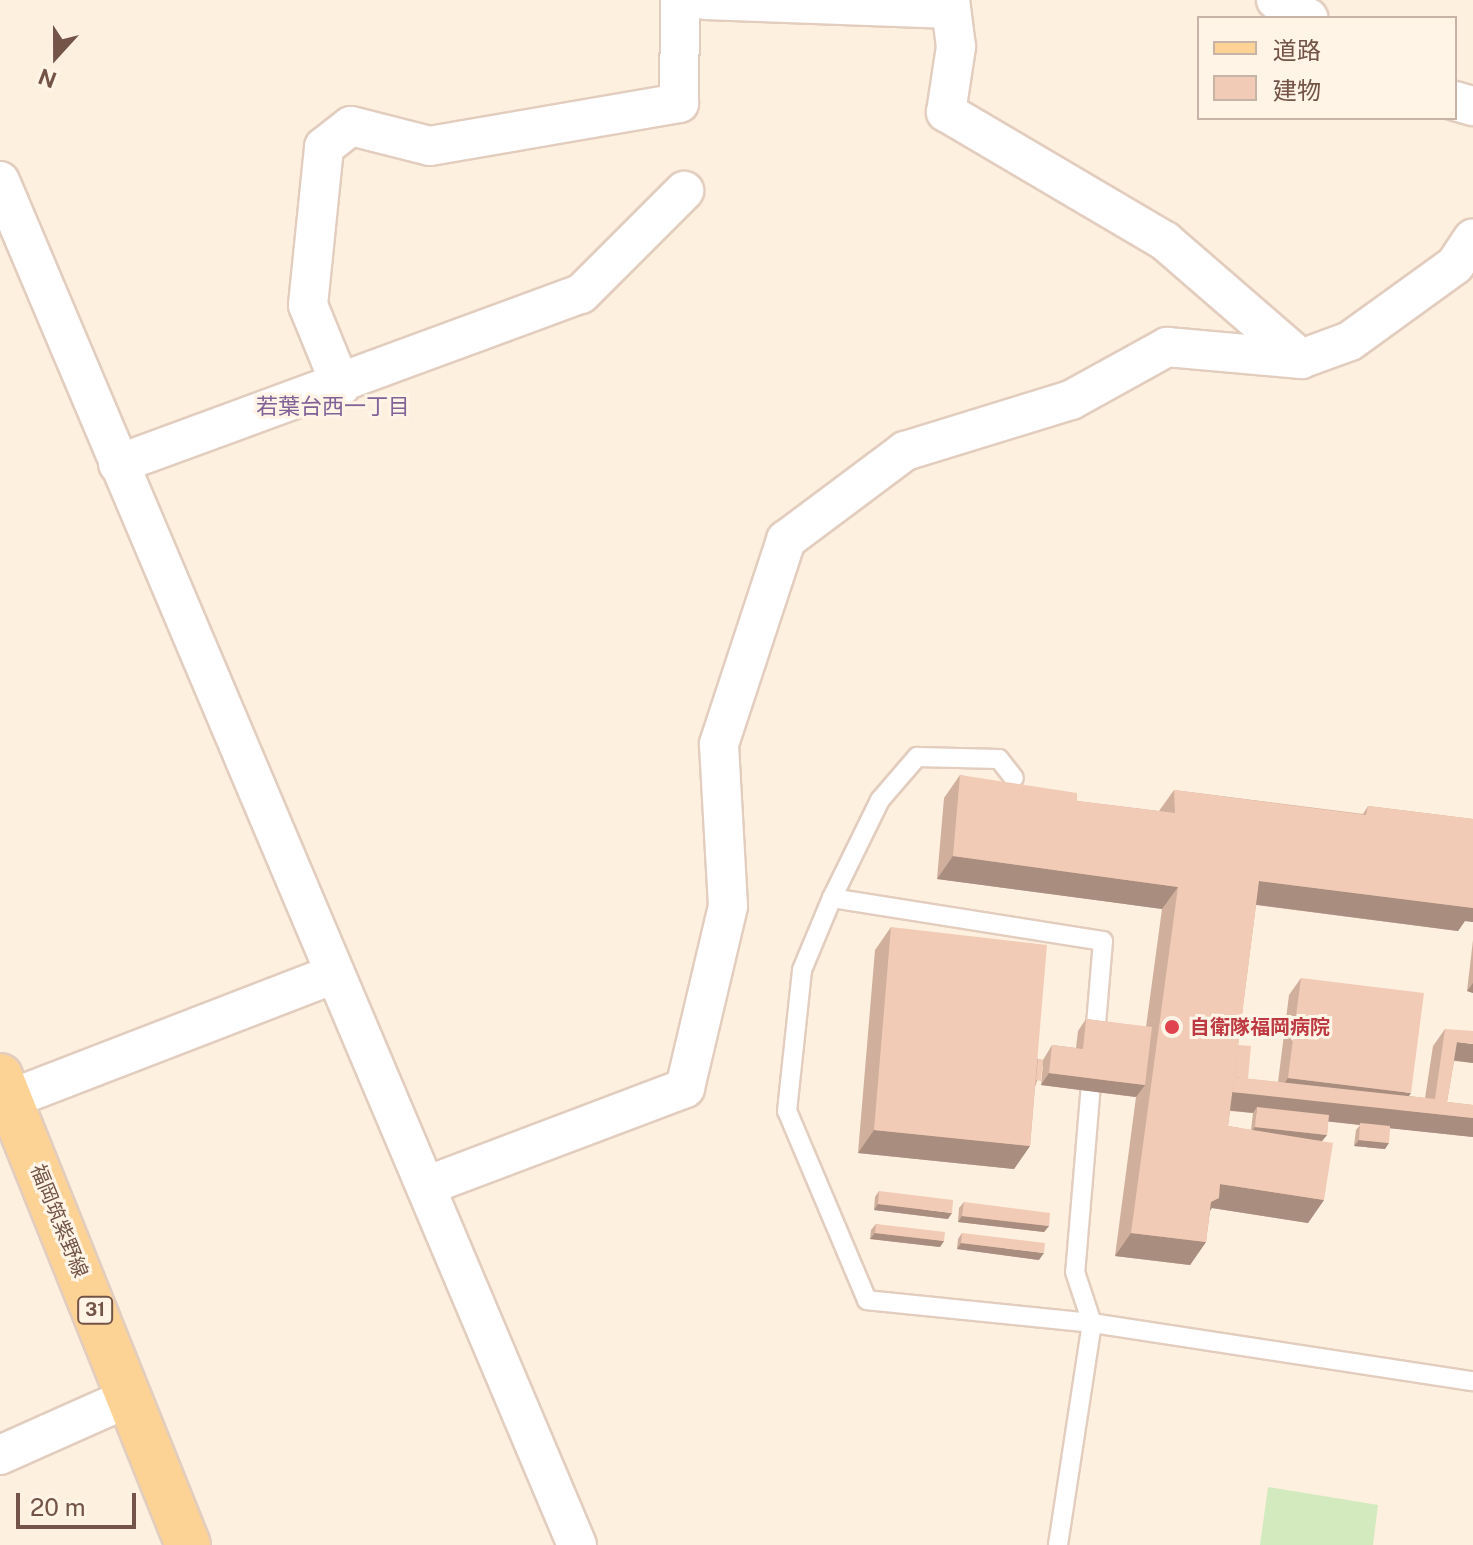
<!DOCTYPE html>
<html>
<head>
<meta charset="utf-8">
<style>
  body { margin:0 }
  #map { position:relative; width:1473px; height:1545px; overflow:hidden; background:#fdf0df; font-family:"Public Sans","Noto Sans JP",sans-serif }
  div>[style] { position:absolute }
  .green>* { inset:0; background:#d2eabe }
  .roads { filter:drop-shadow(2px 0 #e2cdbe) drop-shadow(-2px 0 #e2cdbe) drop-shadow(0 2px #e2cdbe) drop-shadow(0 -2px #e2cdbe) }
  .service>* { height:18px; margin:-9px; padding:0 9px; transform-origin:9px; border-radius:9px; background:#fff }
  .minor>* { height:38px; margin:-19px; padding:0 19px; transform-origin:19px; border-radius:19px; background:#fff }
  .primary>* { height:44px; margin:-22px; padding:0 22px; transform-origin:22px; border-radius:22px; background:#fdd295 }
  .wall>* { inset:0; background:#d0af9d }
  .shaded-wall>* { inset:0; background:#a98e7f }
  .building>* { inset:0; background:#f2cbb6 }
  .dots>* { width:22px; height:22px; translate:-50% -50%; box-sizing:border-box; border:4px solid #fff4e6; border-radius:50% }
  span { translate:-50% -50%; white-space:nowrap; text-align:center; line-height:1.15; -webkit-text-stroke:6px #fff4e6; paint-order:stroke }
  .shield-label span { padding:2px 6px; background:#fff4e6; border:2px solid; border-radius:6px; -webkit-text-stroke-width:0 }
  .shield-label { font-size:18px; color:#735447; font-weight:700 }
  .health-label { font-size:20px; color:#be3a42; font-weight:700 }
  .left { translate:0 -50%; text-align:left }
  .street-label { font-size:20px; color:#735447 }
  .neighbourhood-label { font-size:22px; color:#836297 }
  .legend { position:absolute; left:1197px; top:16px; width:260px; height:104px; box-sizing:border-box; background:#fff4e6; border:2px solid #c7b4a6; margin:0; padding:10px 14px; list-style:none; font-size:24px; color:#735447 }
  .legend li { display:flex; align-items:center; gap:16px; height:40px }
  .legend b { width:40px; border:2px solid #c7b4a6 }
  .north { position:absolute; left:16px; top:16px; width:80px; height:80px; -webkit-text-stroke:6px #fff4e6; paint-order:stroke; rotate:201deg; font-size:22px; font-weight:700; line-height:32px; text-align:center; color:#735447 }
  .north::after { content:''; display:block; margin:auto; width:28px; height:36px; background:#735447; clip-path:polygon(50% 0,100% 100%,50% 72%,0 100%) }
  .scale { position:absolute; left:16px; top:1493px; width:120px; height:36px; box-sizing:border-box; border:4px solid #735447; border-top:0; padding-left:10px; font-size:24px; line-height:28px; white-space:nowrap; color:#735447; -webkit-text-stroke:6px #fff4e6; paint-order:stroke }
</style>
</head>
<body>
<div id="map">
  <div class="green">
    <div style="clip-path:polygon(1268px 1487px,1378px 1505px,1373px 1545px,1260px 1545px)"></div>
  </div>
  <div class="roads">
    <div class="service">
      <div style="left:832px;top:898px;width:274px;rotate:9deg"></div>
      <div style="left:1103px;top:941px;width:332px;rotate:94.8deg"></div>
      <div style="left:1075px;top:1272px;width:54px;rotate:71.6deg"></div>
      <div style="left:1092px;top:1323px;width:226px;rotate:-174.2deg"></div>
      <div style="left:867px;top:1300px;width:205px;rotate:-112.9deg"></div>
      <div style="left:787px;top:1111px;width:142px;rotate:-83.9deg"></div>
      <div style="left:802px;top:970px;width:78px;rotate:-67.4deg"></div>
      <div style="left:832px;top:898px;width:109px;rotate:-63.9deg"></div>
      <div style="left:880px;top:800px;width:57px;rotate:-49.3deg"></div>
      <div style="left:917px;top:757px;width:82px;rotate:1.4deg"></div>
      <div style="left:999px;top:759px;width:24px;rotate:52deg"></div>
      <div style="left:1058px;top:1545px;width:225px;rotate:-81.3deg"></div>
      <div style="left:1092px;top:1323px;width:385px;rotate:8.7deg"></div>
    </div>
    <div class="minor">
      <div style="left:705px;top:0;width:246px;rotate:2.1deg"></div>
      <div style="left:950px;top:0;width:47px;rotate:82.7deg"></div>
      <div style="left:956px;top:47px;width:66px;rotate:98.7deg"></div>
      <div style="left:946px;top:112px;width:254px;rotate:30.5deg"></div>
      <div style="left:1165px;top:241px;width:180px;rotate:40.9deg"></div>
      <div style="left:1276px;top:0;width:37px;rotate:29deg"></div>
      <div style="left:1455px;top:101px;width:19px;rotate:16deg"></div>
      <div style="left:0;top:181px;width:1481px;rotate:67.07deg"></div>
      <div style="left:341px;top:386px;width:87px;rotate:-112.2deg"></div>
      <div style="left:308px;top:305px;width:159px;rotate:-84.2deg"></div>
      <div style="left:324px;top:147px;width:34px;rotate:-38deg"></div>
      <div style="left:351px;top:126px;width:81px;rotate:14.2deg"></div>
      <div style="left:430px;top:146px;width:253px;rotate:-9.8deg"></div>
      <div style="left:679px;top:103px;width:103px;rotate:-89.4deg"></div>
      <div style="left:118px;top:464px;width:493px;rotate:-20.2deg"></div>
      <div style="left:581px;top:294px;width:146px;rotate:-45deg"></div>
      <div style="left:0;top:1103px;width:359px;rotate:-21.1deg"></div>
      <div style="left:426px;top:1186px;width:277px;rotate:-20.7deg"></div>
      <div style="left:685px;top:1088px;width:187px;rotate:-76.7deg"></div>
      <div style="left:728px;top:906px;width:162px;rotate:-93.2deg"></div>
      <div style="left:719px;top:744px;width:215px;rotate:-71.8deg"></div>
      <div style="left:786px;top:540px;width:149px;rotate:-36.8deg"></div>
      <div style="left:905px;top:451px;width:174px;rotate:-17.1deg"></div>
      <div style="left:1071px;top:400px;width:110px;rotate:-28.9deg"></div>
      <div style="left:1167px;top:347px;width:135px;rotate:5.1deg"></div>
      <div style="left:1301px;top:359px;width:52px;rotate:-20.2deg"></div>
      <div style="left:1350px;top:341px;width:130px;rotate:-35.9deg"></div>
      <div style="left:1455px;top:265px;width:32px;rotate:-56deg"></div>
      <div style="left:0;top:1455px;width:142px;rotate:-24deg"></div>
    </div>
    <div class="primary">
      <div style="left:0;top:1076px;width:505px;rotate:68.16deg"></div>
    </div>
  </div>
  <div class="wall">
    <div style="clip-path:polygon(evenodd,960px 775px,1077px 801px,1159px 811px,1174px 790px,1363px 814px,1368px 806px,1473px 819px,1473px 922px,1465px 921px,1458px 931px,1256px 905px,1238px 1045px,1248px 1079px,1278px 1082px,1289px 995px,1301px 978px,1409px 1096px,1425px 1098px,1433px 1046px,1445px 1029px,1473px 1063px,1454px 1061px,1447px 1102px,1473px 1105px,1473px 1137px,1390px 1128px,1385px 1149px,1354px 1146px,1356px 1130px,1360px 1125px,1328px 1121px,1327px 1135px,1322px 1141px,1324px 1200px,1308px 1223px,1212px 1208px,1210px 1211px,1206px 1242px,1190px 1265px,1115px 1256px,1136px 1097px,1041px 1085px,1043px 1064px,1035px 1087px,1030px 1146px,1014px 1169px,858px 1153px,875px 950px,891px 927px,1038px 1059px,1043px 1060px,1052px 1045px,1076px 1048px,1078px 1031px,1086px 1019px,1146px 1027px,1162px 909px,937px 879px,944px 798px,960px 775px,1230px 1111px,1253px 1113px,1251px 1130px,1228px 1126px,1230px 1111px)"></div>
    <div style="clip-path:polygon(1473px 940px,1473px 993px,1467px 991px)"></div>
    <div style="clip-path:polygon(879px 1191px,948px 1219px,874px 1210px,875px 1197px)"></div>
    <div style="clip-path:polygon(964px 1202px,1049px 1226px,1044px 1232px,958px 1222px,959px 1208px)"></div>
    <div style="clip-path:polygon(876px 1224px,944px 1241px,940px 1247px,870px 1239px,871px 1230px)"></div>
    <div style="clip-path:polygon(962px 1233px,1039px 1260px,957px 1249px,958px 1239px)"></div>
  </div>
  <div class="shaded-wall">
    <div style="clip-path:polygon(953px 856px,1178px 887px,1162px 909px,937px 879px)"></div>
    <div style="clip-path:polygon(1259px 881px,1473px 908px,1473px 922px,1465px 921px,1458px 931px,1243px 903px)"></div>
    <div style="clip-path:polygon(1473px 983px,1473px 993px,1467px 991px)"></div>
    <div style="clip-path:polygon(1457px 1042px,1473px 1044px,1473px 1063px,1445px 1059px)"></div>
    <div style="clip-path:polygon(1049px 1073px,1145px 1085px,1136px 1097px,1041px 1085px)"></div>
    <div style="clip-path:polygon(1288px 1078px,1411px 1093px,1400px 1110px,1473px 1118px,1473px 1137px,1256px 1114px,1257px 1107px,1253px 1113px,1218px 1109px,1230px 1092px,1276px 1095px)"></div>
    <div style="clip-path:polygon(1255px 1127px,1327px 1135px,1322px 1141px,1251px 1133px)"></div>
    <div style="clip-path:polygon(874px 1130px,1030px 1146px,1014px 1169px,858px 1153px)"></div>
    <div style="clip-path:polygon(1359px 1140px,1389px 1143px,1385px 1149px,1354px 1146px)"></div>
    <div style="clip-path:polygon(1220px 1184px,1324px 1200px,1308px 1223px,1212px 1208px,1203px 1220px,1195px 1224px)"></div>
    <div style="clip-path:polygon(878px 1204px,952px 1213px,948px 1219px,874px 1210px)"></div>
    <div style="clip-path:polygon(962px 1216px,1049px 1226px,1044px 1232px,958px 1222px)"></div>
    <div style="clip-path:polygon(875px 1233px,944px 1241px,940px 1247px,870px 1239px)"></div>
    <div style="clip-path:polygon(1131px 1233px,1206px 1242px,1190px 1265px,1115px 1256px)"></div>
    <div style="clip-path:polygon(961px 1243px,1044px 1253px,1039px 1260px,957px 1249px)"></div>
  </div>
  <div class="building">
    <div style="clip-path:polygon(960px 775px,1077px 793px,1077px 801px,1175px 813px,1174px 790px,1366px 815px,1368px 806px,1473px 819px,1473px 908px,1259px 881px,1228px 1126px,1333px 1143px,1324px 1200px,1220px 1184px,1219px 1198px,1211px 1202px,1206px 1242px,1131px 1233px,1178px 887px,953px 856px)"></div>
    <div style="clip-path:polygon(891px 927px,1047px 945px,1030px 1146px,874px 1130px)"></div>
    <div style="clip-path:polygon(1301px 978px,1424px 993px,1411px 1093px,1288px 1078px)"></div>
    <div style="clip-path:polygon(1086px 1019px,1152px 1027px,1145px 1085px,1049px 1073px,1052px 1045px,1083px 1049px)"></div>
    <div style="clip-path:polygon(1445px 1029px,1473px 1031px,1473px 1044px,1457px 1042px,1447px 1102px,1473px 1105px,1473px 1118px,1232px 1092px,1234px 1077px,1435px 1099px)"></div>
    <div style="clip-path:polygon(1238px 1045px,1251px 1046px,1248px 1079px,1234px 1077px)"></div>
    <div style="clip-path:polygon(1038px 1059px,1043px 1060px,1041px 1081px,1036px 1080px)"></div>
    <div style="clip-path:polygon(1257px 1107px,1329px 1115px,1327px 1135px,1255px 1127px)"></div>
    <div style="clip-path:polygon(1360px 1123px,1390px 1126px,1389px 1143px,1359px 1140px)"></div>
    <div style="clip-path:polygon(879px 1191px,953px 1200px,952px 1213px,878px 1204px)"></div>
    <div style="clip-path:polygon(964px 1202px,1050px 1213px,1049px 1226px,962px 1216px)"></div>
    <div style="clip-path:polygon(876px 1224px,945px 1232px,944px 1241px,875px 1233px)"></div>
    <div style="clip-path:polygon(962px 1233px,1045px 1243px,1044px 1253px,961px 1243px)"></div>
  </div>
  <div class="dots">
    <div style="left:1172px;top:1027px;background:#e0444e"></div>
  </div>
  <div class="shield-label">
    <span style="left:95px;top:1310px">31</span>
  </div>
  <div class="health-label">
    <span class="left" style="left:1190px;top:1027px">自衛隊福岡病院</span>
  </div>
  <div class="street-label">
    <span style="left:59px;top:1221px;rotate:68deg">福岡筑紫野線</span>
  </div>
  <div class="neighbourhood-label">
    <span style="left:333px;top:407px">若葉台西一丁目</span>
  </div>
  <ul class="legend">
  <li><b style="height:10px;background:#fdd295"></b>道路</li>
  <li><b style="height:22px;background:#f2cbb6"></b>建物</li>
  </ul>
  <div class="north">N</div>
  <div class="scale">20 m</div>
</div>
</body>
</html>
